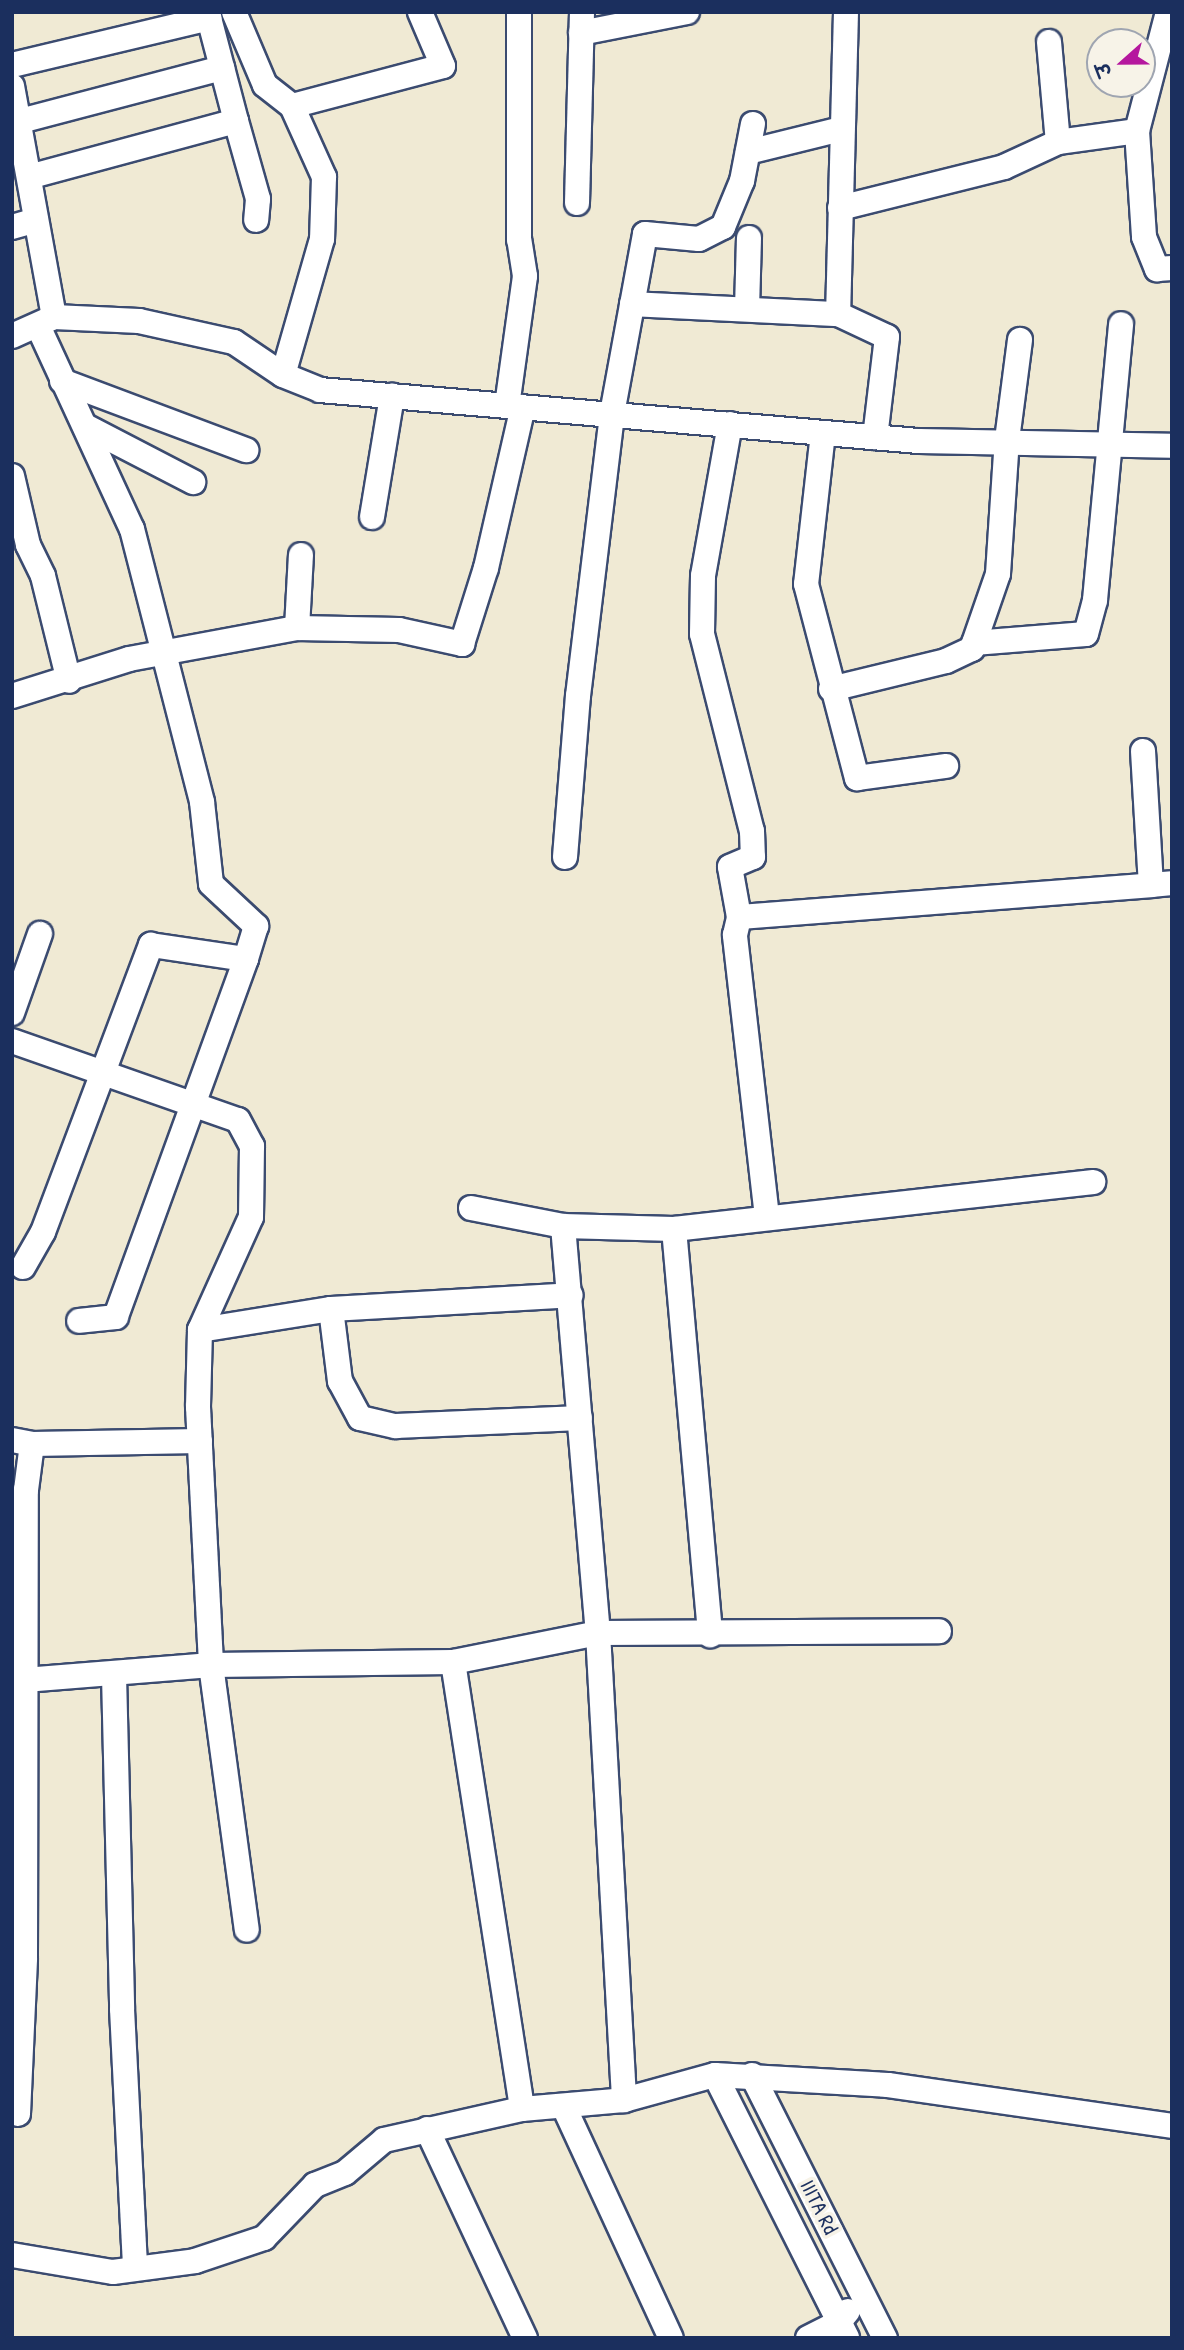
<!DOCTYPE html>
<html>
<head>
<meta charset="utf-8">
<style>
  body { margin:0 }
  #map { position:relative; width:1184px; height:2350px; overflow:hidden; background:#f0ead4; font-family:"Patrick Hand","Playpen Sans Deva",sans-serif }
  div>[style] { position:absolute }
  .roads { filter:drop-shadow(2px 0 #3b4b70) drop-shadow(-2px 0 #3b4b70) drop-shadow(0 2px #3b4b70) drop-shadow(0 -2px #3b4b70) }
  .minor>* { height:24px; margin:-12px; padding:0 12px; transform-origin:12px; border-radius:12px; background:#fff }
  span { translate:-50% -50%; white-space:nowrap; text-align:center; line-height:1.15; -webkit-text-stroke:7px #f7f3e8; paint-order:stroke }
  .street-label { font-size:21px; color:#1b2f5e }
  .frame { position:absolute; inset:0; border:14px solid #1b2f5e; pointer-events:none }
  .north { position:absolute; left:1086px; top:28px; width:70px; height:70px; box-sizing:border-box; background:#f7f3e8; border:2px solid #9fa5b1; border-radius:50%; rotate:249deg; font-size:19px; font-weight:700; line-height:28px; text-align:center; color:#1b2f5e }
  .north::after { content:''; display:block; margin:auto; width:24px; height:32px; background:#b5179e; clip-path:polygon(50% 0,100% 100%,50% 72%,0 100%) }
</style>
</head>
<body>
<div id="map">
  <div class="roads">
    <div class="minor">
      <div style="left:234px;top:12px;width:79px;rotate:67deg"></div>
      <div style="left:265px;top:85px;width:34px;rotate:38deg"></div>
      <div style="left:292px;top:106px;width:78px;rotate:65.7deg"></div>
      <div style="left:324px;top:177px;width:62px;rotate:91.8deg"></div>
      <div style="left:322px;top:239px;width:141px;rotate:106deg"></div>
      <div style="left:846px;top:12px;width:302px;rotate:91.5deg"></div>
      <div style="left:838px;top:314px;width:54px;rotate:25.1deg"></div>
      <div style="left:887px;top:337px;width:101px;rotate:96.8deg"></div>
      <div style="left:1168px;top:12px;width:123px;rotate:104.6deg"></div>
      <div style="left:1137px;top:131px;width:106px;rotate:86.2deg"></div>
      <div style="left:1144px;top:237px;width:35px;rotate:68deg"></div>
      <div style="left:1157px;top:269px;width:15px;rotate:-4deg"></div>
      <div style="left:581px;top:33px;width:108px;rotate:-11.2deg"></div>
      <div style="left:1049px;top:42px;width:100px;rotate:84.9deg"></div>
      <div style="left:12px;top:65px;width:203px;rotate:-13.4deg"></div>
      <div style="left:209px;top:18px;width:106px;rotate:75.3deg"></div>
      <div style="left:236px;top:121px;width:214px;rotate:164.9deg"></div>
      <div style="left:12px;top:86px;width:235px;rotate:79.7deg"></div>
      <div style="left:292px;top:106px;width:156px;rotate:-14.8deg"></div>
      <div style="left:443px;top:66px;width:59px;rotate:-113.1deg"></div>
      <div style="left:20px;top:121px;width:209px;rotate:-14.7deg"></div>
      <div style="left:236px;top:121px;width:81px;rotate:74.2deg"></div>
      <div style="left:258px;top:199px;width:21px;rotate:95deg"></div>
      <div style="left:748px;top:152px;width:96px;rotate:-13.9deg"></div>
      <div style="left:577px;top:203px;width:191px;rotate:-88.5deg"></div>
      <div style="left:840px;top:208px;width:169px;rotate:-14deg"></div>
      <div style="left:1004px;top:167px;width:60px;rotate:-24.8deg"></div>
      <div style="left:1058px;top:142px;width:80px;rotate:-7.9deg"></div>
      <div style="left:12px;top:227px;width:25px;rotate:-16deg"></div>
      <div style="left:632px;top:304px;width:206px;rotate:2.8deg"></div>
      <div style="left:747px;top:309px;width:71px;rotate:-88.4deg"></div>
      <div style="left:39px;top:328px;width:221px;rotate:65.2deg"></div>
      <div style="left:132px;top:529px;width:282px;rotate:75.6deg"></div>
      <div style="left:202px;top:802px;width:82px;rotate:83.7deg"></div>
      <div style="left:211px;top:884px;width:62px;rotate:43deg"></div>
      <div style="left:256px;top:926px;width:34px;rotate:107deg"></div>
      <div style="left:12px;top:336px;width:46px;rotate:-24.3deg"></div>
      <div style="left:54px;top:317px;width:85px;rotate:2.7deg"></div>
      <div style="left:139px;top:321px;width:97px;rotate:12.5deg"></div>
      <div style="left:234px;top:342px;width:59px;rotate:34deg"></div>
      <div style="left:283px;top:375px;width:40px;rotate:22deg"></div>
      <div style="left:320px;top:390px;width:600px;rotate:4.87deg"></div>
      <div style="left:918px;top:441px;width:254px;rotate:1.1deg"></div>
      <div style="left:62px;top:381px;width:197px;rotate:20.6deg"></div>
      <div style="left:507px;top:406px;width:131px;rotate:-82.1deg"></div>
      <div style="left:525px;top:276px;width:36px;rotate:-99deg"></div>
      <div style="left:519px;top:240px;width:228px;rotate:-90deg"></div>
      <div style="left:730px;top:424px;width:154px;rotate:100.1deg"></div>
      <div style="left:703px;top:576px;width:58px;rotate:91deg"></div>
      <div style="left:702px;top:634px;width:203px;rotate:75.8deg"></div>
      <div style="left:752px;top:831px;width:26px;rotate:88deg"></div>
      <div style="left:753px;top:857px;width:25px;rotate:157deg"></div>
      <div style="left:730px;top:867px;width:51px;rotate:79.8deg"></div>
      <div style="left:85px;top:426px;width:122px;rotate:27.4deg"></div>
      <div style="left:823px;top:433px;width:152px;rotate:96.4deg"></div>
      <div style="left:806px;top:584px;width:201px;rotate:75.3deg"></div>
      <div style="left:857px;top:778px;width:90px;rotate:-7.7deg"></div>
      <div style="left:12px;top:476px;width:71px;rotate:76.9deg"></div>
      <div style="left:28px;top:545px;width:34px;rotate:64deg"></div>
      <div style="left:43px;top:576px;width:108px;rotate:76.1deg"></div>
      <div style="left:372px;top:517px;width:123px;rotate:-80.6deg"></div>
      <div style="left:297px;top:628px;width:102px;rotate:1.1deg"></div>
      <div style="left:399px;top:630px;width:65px;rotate:12.5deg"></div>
      <div style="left:462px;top:644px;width:80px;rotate:-72.5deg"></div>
      <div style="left:486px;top:568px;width:165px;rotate:-77.1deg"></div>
      <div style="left:974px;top:643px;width:112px;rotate:-4.6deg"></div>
      <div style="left:1086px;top:634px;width:35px;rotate:-75deg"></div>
      <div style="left:1095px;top:600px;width:277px;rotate:-84.6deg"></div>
      <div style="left:831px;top:689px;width:118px;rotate:-13.7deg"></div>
      <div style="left:946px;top:661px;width:29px;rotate:-25deg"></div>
      <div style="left:972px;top:649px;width:79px;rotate:-70.9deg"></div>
      <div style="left:998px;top:574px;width:134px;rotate:-86.2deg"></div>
      <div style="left:1007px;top:440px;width:101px;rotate:-82.6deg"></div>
      <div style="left:12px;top:696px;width:123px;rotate:-17.5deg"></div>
      <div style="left:129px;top:659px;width:171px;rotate:-10.5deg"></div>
      <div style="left:297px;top:628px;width:73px;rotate:-86.9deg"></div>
      <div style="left:1143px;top:751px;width:134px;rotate:86.6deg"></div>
      <div style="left:1151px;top:885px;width:21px;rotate:-5deg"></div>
      <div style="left:565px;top:857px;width:162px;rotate:-85.4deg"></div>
      <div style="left:578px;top:696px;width:284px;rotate:-83.1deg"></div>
      <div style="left:612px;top:414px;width:183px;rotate:-79.6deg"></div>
      <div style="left:645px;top:234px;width:54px;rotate:5.3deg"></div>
      <div style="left:699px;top:239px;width:27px;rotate:-27deg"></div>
      <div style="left:723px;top:227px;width:50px;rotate:-67.6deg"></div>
      <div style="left:742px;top:181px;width:58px;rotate:-79.1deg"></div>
      <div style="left:12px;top:1013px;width:84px;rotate:-70.5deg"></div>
      <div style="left:12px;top:1041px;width:239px;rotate:19.3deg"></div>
      <div style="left:238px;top:1120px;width:30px;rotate:62deg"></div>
      <div style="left:252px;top:1146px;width:71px;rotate:90.8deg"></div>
      <div style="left:251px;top:1217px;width:124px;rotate:114.3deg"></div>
      <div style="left:200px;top:1330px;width:77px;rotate:91.5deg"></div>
      <div style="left:198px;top:1407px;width:258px;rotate:87.1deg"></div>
      <div style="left:211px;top:1665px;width:267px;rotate:82.3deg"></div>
      <div style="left:471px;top:1208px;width:94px;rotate:11.1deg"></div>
      <div style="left:563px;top:1226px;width:111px;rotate:1.5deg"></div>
      <div style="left:674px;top:1229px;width:422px;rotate:-6.4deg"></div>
      <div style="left:767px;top:1217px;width:284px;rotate:-96.5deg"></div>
      <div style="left:735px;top:935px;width:18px;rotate:-77deg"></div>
      <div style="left:739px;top:917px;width:413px;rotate:-4.4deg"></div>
      <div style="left:563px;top:1226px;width:409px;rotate:85.1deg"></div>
      <div style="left:598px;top:1633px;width:468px;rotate:86.8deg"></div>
      <div style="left:674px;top:1229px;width:408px;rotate:84.9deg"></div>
      <div style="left:23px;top:1267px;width:40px;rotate:-60.3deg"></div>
      <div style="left:43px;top:1232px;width:307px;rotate:-69.4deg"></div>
      <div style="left:151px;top:945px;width:96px;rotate:8.4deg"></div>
      <div style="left:246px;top:959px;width:381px;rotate:110deg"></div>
      <div style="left:116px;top:1317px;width:37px;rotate:174deg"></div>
      <div style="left:331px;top:1309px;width:73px;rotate:82.9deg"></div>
      <div style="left:340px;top:1381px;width:42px;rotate:61.6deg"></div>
      <div style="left:360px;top:1418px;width:37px;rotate:13deg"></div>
      <div style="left:396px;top:1426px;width:184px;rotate:-2.5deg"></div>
      <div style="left:200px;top:1330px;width:133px;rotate:-9.1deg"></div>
      <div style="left:331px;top:1309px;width:240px;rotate:-3.3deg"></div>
      <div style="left:12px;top:1440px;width:20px;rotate:11deg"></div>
      <div style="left:32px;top:1444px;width:168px;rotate:-1deg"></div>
      <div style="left:453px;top:1662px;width:452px;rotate:81.2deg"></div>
      <div style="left:114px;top:1675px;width:334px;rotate:88.6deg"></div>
      <div style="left:122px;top:2009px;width:260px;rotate:87.1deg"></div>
      <div style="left:12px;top:1681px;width:200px;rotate:-4.6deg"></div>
      <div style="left:211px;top:1665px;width:242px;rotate:-0.7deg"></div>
      <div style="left:453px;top:1662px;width:148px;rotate:-11.3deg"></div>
      <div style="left:598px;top:1633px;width:341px;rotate:-0.3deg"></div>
      <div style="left:715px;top:2075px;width:294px;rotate:63.3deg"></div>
      <div style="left:752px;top:2075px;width:295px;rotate:63.2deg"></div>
      <div style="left:565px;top:2109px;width:252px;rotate:65.2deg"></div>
      <div style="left:18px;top:2114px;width:156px;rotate:-87.4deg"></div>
      <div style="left:25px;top:1958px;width:468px;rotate:-89.9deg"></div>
      <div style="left:26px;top:1490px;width:46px;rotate:-82.6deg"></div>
      <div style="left:427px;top:2129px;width:231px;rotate:64.9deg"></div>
      <div style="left:12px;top:2255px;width:102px;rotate:9.6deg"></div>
      <div style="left:113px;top:2272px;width:83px;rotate:-7.6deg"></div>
      <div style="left:195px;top:2261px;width:73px;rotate:-18.4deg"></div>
      <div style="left:264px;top:2238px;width:74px;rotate:-46.1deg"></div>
      <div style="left:315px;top:2185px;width:32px;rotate:-22deg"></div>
      <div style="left:345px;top:2173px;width:51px;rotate:-40.2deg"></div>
      <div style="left:384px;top:2140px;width:141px;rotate:-12.7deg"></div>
      <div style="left:522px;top:2109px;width:102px;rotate:-5deg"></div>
      <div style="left:624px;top:2100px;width:94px;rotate:-15.4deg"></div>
      <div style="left:715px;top:2075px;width:173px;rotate:3.3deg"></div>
      <div style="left:888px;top:2085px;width:287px;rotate:8.2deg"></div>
      <div style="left:808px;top:2338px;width:35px;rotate:-27deg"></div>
      <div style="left:839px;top:2322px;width:14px;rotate:-51deg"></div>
    </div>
  </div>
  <div class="street-label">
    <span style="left:819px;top:2207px;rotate:63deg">IIITA Rd</span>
  </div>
  <div class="frame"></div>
  <div class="north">उ</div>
</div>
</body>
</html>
